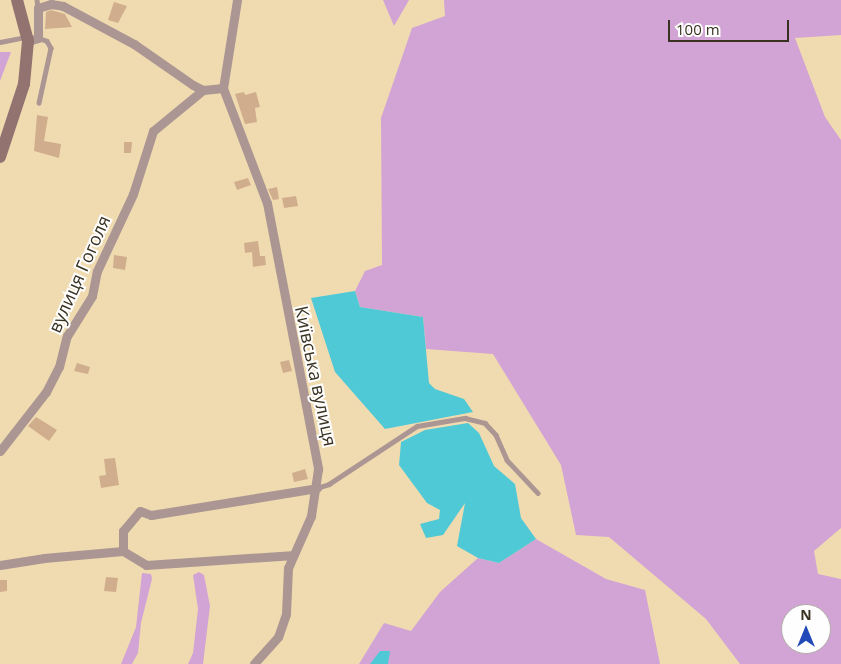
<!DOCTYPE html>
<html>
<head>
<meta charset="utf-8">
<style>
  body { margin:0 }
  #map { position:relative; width:841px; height:664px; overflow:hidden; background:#f0dbb0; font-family:"Open Sans",sans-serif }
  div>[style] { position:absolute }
  .green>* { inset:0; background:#d2a4d5 }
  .water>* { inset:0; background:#50c9d6 }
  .building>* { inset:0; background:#d0ad8c }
  .lane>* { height:4.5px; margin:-2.25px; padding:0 2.25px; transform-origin:2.25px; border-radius:2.25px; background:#ac9693 }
  .street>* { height:9px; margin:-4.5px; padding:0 4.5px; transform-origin:4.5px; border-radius:4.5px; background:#ac9693 }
  .secondary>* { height:12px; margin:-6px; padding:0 6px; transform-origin:6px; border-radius:6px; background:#937370 }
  span { translate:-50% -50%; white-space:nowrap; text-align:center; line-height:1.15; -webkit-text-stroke:4px #fefefe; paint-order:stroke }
  .street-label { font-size:18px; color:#3a3221 }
  .north { position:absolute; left:781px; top:604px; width:50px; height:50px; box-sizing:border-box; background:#fefefe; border:1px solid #b0aca6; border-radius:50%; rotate:0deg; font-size:14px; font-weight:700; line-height:20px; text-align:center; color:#3a3221 }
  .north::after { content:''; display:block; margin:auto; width:18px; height:22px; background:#214ab8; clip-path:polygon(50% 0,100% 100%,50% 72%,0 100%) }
  .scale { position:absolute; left:668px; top:20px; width:121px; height:22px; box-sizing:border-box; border:2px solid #3a3221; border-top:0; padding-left:6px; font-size:15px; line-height:18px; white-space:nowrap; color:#3a3221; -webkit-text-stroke:4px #fefefe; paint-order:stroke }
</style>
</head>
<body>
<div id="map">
  <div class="green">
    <div style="clip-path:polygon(383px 0,409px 0,394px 26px)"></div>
    <div style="clip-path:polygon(evenodd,444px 0,841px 0,841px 35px,795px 38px,825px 117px,841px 140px,841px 528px,814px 551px,818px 574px,841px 579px,841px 664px,740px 664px,706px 619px,609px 537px,576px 535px,561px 465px,493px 354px,426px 349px,423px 317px,360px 307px,355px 291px,365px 271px,382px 265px,381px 118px,412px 28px,445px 16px,444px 0,791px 614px,821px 614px,821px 644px,791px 644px,791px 614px)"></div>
    <div style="clip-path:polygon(0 52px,11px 52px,0 81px)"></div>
    <div style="clip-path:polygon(536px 539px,606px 579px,645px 590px,660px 664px,359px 664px,384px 623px,411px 631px,440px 592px,478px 558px,499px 563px)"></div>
    <div style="clip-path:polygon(199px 572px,204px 575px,210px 606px,203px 664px,188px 664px,193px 653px,198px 609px,193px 575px)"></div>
    <div style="clip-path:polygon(142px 573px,151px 574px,152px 579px,141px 623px,138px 653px,132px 664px,121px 664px,136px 627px)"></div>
  </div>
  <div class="water">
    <div style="clip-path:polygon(355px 291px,360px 307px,423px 317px,429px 383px,435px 389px,464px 399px,473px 412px,385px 429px,335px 372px,311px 298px)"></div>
    <div style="clip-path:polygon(468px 423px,479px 433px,494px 466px,515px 484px,521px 518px,536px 539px,499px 563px,478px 558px,457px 546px,465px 503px,443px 535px,426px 538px,420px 524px,439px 519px,440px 510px,427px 503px,399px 465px,401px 442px,425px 430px)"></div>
    <div style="clip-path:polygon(380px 651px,390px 651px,388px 664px,370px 664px)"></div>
  </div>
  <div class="building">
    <div style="clip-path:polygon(114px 2px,127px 6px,118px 23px,108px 20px)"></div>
    <div style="clip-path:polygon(51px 10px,65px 14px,72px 27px,45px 29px,46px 12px)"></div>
    <div style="clip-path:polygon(244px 92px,245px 95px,256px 92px,260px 107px,255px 108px,257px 122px,245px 124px,235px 94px)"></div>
    <div style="clip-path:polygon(37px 115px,48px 117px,44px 141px,61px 144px,59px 158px,34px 151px)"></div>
    <div style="clip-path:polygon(124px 142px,132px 142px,131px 153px,124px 153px)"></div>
    <div style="clip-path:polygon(248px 178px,251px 185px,237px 190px,234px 182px)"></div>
    <div style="clip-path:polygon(277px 187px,279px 199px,273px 200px,268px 189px)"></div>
    <div style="clip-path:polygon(296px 196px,298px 206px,284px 208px,282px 198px)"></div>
    <div style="clip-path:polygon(258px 241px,260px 256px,265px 256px,266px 265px,253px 267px,252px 252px,245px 253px,244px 243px)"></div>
    <div style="clip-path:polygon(114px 255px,127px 257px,125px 270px,113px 268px)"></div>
    <div style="clip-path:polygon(289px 360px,292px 371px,283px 373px,280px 362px)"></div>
    <div style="clip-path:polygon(77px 363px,90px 367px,88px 374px,74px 371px)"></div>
    <div style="clip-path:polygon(36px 417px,57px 430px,49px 441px,28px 426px)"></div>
    <div style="clip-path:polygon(115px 458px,119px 485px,101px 488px,99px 476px,106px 475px,104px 459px)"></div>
    <div style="clip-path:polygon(305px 469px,308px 479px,294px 482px,292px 473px)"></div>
    <div style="clip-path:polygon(106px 577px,118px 578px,116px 592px,104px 591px)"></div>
    <div style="clip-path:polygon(0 580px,7px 580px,7px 591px,0 592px)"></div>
  </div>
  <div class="lane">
    <div style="left:37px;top:0;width:8px;rotate:83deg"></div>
    <div style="left:38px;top:38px;width:9px;rotate:18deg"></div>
    <div style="left:47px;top:41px;width:8px;rotate:60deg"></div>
    <div style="left:51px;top:48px;width:56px;rotate:102.3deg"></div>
    <div style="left:0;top:42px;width:25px;rotate:-11deg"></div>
    <div style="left:317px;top:488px;width:13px;rotate:-18deg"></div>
    <div style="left:329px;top:484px;width:105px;rotate:-33.4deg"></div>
    <div style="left:417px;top:426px;width:49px;rotate:-9.5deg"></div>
    <div style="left:465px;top:418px;width:21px;rotate:14deg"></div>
    <div style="left:485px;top:423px;width:16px;rotate:47deg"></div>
    <div style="left:496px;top:435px;width:27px;rotate:66deg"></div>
    <div style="left:507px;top:460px;width:45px;rotate:46.8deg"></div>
  </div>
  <div class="street">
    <div style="left:237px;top:0;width:89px;rotate:99deg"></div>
    <div style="left:223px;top:88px;width:123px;rotate:69.1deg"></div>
    <div style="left:267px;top:203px;width:271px;rotate:79.1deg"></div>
    <div style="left:318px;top:469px;width:48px;rotate:98.5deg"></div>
    <div style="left:311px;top:516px;width:57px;rotate:113.9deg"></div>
    <div style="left:288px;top:568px;width:46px;rotate:92.5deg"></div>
    <div style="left:286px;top:614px;width:24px;rotate:109deg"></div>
    <div style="left:278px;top:637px;width:36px;rotate:132deg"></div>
    <div style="left:28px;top:41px;width:10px;rotate:-17deg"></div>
    <div style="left:38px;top:38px;width:30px;rotate:-90deg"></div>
    <div style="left:38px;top:8px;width:14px;rotate:-17deg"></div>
    <div style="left:51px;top:4px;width:12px;rotate:9deg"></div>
    <div style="left:63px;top:6px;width:81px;rotate:28.2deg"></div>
    <div style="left:134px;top:44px;width:72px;rotate:34.8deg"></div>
    <div style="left:193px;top:85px;width:11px;rotate:27deg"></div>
    <div style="left:203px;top:90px;width:20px;rotate:-6deg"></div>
    <div style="left:0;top:451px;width:75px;rotate:-52.1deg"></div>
    <div style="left:46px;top:392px;width:28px;rotate:-63deg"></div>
    <div style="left:59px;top:367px;width:32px;rotate:-76deg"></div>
    <div style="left:67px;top:336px;width:47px;rotate:-58deg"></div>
    <div style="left:92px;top:296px;width:25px;rotate:-79deg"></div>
    <div style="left:97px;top:271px;width:85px;rotate:-64.9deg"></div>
    <div style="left:133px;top:194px;width:66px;rotate:-72.4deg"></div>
    <div style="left:153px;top:131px;width:65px;rotate:-39.4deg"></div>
    <div style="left:123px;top:551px;width:20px;rotate:-90deg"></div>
    <div style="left:123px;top:531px;width:26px;rotate:-50deg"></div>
    <div style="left:140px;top:511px;width:12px;rotate:20deg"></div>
    <div style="left:151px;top:515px;width:168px;rotate:-9.2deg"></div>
    <div style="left:123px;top:551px;width:27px;rotate:31deg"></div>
    <div style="left:146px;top:565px;width:145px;rotate:-3.9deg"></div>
    <div style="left:0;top:565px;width:45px;rotate:-9deg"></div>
    <div style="left:44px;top:558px;width:79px;rotate:-5.1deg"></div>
  </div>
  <div class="secondary">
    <div style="left:0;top:157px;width:77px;rotate:-71.8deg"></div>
    <div style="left:24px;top:84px;width:43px;rotate:-84.7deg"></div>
    <div style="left:28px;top:41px;width:42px;rotate:-105deg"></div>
  </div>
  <div class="street-label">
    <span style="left:79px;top:274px;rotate:-66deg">вулиця Гоголя</span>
    <span style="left:316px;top:376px;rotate:78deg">Київська вулиця</span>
  </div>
  <div class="north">N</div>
  <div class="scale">100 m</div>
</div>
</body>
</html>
